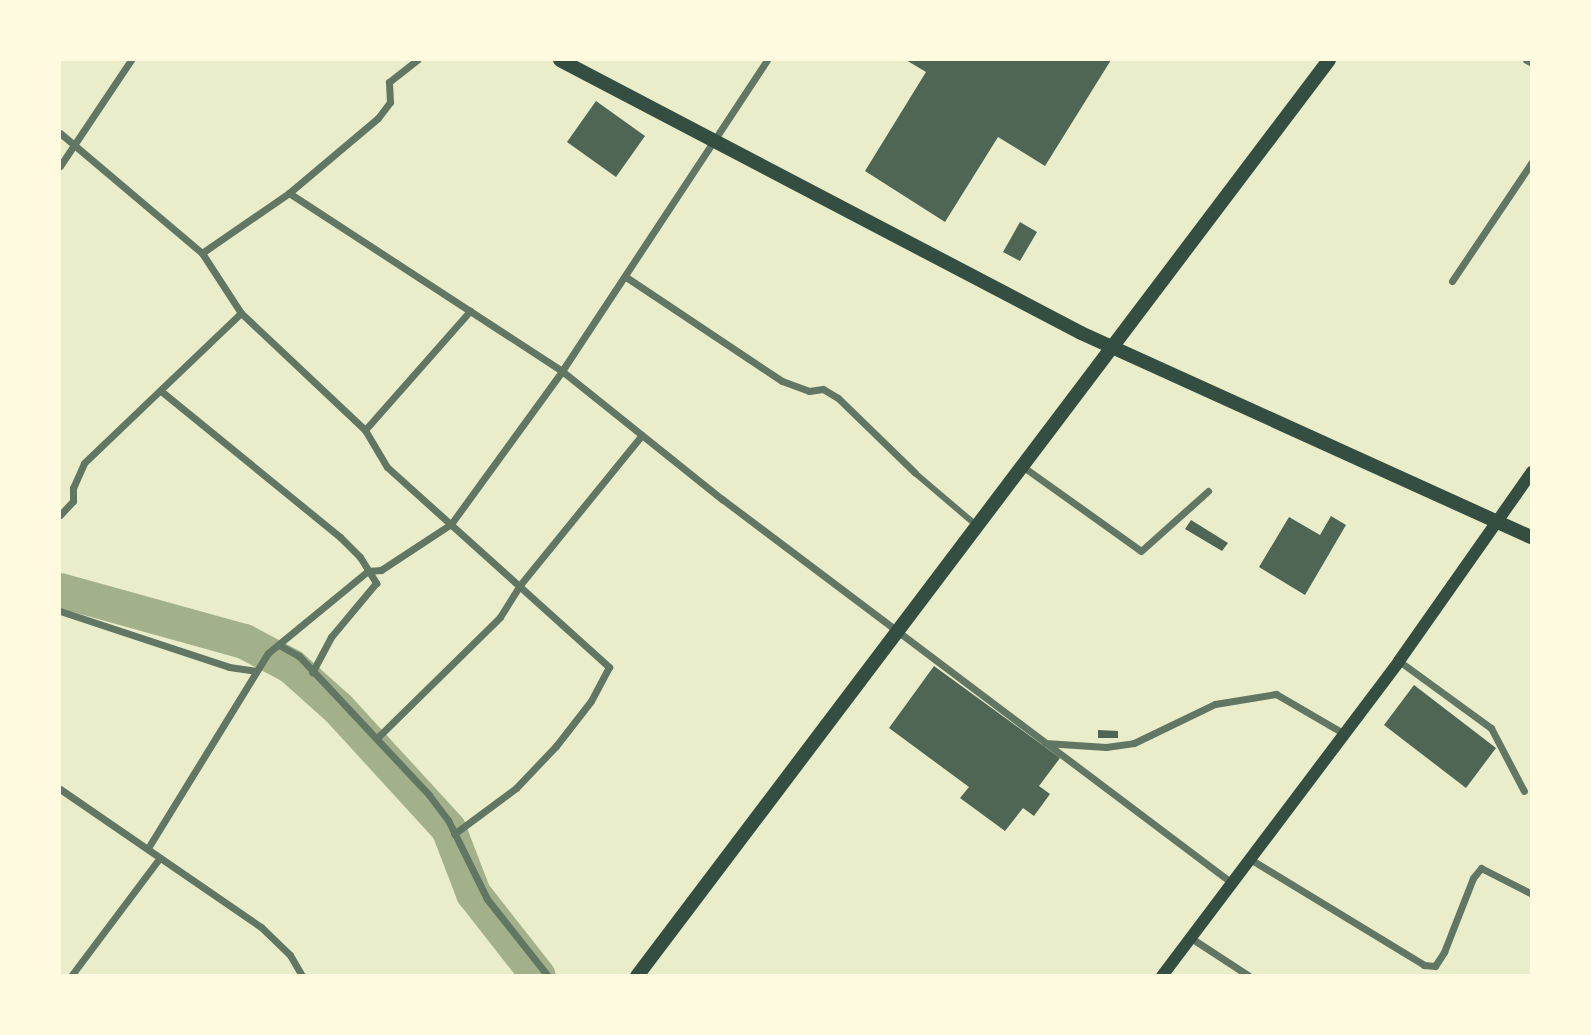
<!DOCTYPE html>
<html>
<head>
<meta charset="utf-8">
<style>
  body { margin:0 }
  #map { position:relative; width:1591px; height:1035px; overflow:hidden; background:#e9edc9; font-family:"Titillium Web",sans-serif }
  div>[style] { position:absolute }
  .river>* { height:35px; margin:-17.5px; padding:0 17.5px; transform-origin:17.5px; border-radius:17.5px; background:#a3b18a }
  .building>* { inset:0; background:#4f6655 }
  .pedestrian>* { height:6px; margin:-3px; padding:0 3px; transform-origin:3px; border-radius:3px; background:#617663 }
  .minor>* { height:7px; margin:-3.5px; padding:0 3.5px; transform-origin:3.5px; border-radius:3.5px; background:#617663 }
  .secondary>* { height:12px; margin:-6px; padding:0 6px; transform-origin:6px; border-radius:6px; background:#344e41 }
  .primary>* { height:14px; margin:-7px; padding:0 7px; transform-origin:7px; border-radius:7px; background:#344e41 }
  span { translate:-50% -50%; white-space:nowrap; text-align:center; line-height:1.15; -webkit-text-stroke:5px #fefae0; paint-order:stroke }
  .frame { position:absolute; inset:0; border:61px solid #fefae0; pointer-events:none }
</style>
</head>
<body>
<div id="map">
  <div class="river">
    <div style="left:60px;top:590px;width:191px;rotate:15.5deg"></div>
    <div style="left:244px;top:641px;width:53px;rotate:28deg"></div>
    <div style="left:291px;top:666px;width:63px;rotate:41.8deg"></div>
    <div style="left:338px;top:708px;width:163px;rotate:47.5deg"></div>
    <div style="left:448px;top:828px;width:70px;rotate:69deg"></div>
    <div style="left:473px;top:893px;width:105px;rotate:51.9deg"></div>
  </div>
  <div class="building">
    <div style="clip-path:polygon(906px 60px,1111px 60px,1045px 166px,998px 137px,945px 222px,865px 171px,926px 72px)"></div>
    <div style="clip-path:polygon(596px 101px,645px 136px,616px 177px,567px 142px)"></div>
    <div style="clip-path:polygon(1020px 222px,1037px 232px,1020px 261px,1003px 252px)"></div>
    <div style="clip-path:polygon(1331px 516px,1346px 525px,1305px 595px,1259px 567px,1289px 517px,1320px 535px)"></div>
    <div style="clip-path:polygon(1191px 520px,1228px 543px,1222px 551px,1185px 529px)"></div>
    <div style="clip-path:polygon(934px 666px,1060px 758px,1039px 786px,1050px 794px,1034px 816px,1023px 808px,1005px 831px,960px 798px,969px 787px,889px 728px)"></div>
    <div style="clip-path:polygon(1414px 685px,1496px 748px,1466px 788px,1384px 725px)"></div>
    <div style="clip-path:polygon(1098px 730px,1118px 731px,1118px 738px,1098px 738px)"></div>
  </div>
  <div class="pedestrian">
    <div style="left:915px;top:473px;width:80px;rotate:40.4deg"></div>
  </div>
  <div class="minor">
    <div style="left:1526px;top:60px;width:7px;rotate:27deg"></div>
    <div style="left:60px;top:133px;width:186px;rotate:40.2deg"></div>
    <div style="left:202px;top:253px;width:72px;rotate:57deg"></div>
    <div style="left:241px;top:313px;width:170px;rotate:43.3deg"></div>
    <div style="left:365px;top:430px;width:43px;rotate:59.3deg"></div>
    <div style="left:387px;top:467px;width:299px;rotate:42deg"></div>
    <div style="left:609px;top:667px;width:38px;rotate:118deg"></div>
    <div style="left:591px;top:701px;width:57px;rotate:127.9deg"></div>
    <div style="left:556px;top:746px;width:58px;rotate:133.6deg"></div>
    <div style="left:516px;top:788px;width:77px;rotate:143.4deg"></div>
    <div style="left:60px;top:166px;width:128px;rotate:-56.2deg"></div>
    <div style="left:289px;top:193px;width:116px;rotate:-40.1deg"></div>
    <div style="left:378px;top:118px;width:20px;rotate:-53deg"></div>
    <div style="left:390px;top:102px;width:20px;rotate:-93deg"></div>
    <div style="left:389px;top:82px;width:36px;rotate:-38deg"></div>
    <div style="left:202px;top:253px;width:106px;rotate:-34.6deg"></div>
    <div style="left:289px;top:193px;width:326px;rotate:33.1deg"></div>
    <div style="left:562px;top:371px;width:205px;rotate:38.7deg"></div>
    <div style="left:722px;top:499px;width:638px;rotate:36.98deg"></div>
    <div style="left:626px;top:277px;width:187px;rotate:33.7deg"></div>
    <div style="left:782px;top:381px;width:29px;rotate:20deg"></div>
    <div style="left:809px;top:391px;width:14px;rotate:-8deg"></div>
    <div style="left:823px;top:389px;width:17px;rotate:31deg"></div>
    <div style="left:838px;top:398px;width:107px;rotate:44.2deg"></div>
    <div style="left:1452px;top:281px;width:143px;rotate:-56.1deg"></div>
    <div style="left:161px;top:391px;width:231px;rotate:39.2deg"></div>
    <div style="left:340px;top:537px;width:28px;rotate:45deg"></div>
    <div style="left:360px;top:557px;width:31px;rotate:58deg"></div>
    <div style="left:376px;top:583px;width:70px;rotate:129.8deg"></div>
    <div style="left:331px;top:637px;width:40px;rotate:118deg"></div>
    <div style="left:365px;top:430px;width:159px;rotate:-48.6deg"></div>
    <div style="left:1022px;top:466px;width:146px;rotate:35.5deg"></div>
    <div style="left:1141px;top:551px;width:90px;rotate:-41.8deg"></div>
    <div style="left:60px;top:515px;width:19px;rotate:-47deg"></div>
    <div style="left:73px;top:501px;width:13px;rotate:-90deg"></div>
    <div style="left:73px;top:488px;width:27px;rotate:-66deg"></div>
    <div style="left:84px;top:463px;width:217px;rotate:-43.7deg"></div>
    <div style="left:60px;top:611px;width:178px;rotate:18.3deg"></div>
    <div style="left:229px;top:667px;width:27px;rotate:8deg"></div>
    <div style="left:279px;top:645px;width:23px;rotate:29deg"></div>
    <div style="left:299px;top:656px;width:190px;rotate:46.9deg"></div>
    <div style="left:429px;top:795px;width:31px;rotate:53deg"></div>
    <div style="left:448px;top:820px;width:88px;rotate:63.7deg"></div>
    <div style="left:487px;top:899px;width:98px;rotate:51.6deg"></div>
    <div style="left:1399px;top:661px;width:114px;rotate:36.1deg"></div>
    <div style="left:1491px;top:728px;width:71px;rotate:62.4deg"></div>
    <div style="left:378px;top:737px;width:171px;rotate:-44.5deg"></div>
    <div style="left:500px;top:617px;width:38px;rotate:-58deg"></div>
    <div style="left:520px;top:585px;width:193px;rotate:-50.9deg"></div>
    <div style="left:1045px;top:743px;width:61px;rotate:3.8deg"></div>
    <div style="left:1106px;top:747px;width:28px;rotate:-8deg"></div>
    <div style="left:1134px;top:743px;width:90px;rotate:-25.7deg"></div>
    <div style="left:1215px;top:704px;width:62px;rotate:-9.3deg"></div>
    <div style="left:1276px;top:694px;width:78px;rotate:30.2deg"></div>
    <div style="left:60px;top:789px;width:244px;rotate:34.5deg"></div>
    <div style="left:261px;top:927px;width:40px;rotate:44deg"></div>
    <div style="left:290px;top:955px;width:24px;rotate:60deg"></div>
    <div style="left:148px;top:848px;width:229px;rotate:-58.4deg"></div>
    <div style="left:268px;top:653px;width:129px;rotate:-39.4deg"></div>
    <div style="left:368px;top:571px;width:13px;rotate:-4deg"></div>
    <div style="left:381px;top:570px;width:84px;rotate:-33.3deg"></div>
    <div style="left:451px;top:524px;width:189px;rotate:-54deg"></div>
    <div style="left:562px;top:371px;width:372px;rotate:-56.6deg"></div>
    <div style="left:1250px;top:859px;width:204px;rotate:31.3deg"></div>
    <div style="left:1424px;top:965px;width:11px;rotate:5deg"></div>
    <div style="left:1435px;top:966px;width:17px;rotate:-57deg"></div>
    <div style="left:1444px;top:952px;width:79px;rotate:-68.6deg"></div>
    <div style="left:1473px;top:878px;width:13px;rotate:-51deg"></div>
    <div style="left:1481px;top:868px;width:57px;rotate:27deg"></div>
    <div style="left:1191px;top:938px;width:69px;rotate:33.2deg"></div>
    <div style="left:71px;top:976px;width:146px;rotate:-53.1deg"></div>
  </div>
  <div class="secondary">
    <div style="left:1162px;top:976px;width:394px;rotate:-53deg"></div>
    <div style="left:1399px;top:661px;width:231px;rotate:-54.9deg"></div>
  </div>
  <div class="primary">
    <div style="left:560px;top:60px;width:588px;rotate:27.65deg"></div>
    <div style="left:1081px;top:333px;width:495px;rotate:24.4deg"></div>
    <div style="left:637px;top:976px;width:1148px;rotate:-52.93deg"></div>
  </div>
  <div class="frame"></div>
</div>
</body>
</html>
